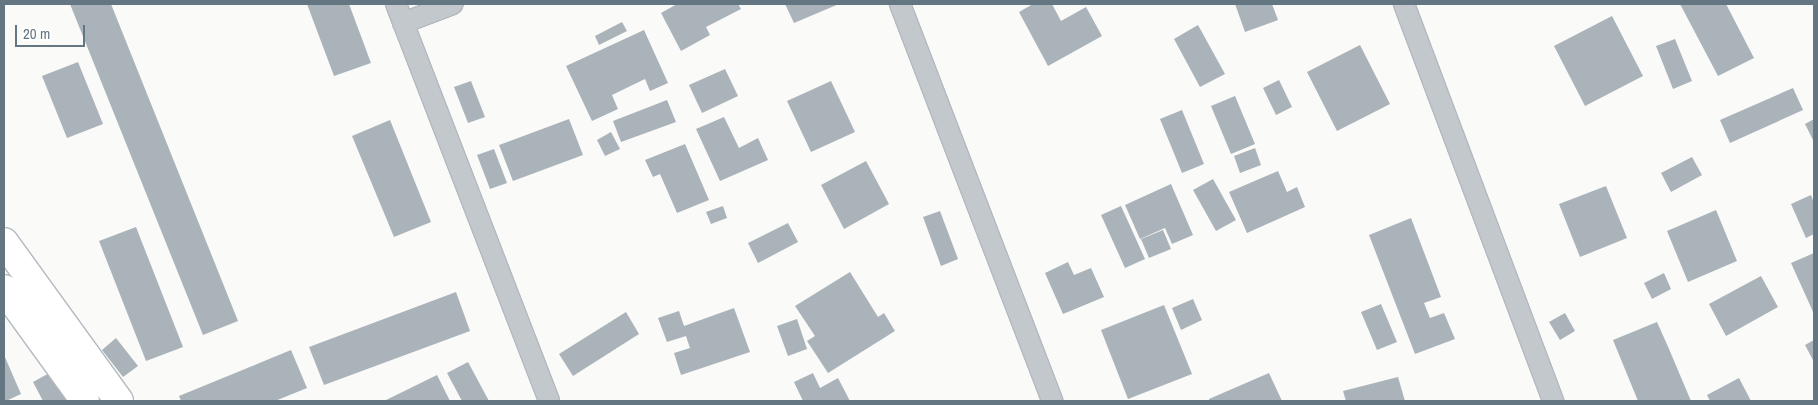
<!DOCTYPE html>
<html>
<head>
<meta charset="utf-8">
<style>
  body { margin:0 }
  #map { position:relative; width:1818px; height:405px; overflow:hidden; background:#fafaf8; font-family:"Archivo Narrow",sans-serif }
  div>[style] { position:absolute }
  .building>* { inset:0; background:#aab3b9 }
  .roads { filter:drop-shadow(1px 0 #b3babf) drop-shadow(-1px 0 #b3babf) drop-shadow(0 1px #b3babf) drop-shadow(0 -1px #b3babf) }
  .street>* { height:20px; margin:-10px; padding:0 10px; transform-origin:10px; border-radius:10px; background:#c3c8cc }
  .secondary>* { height:28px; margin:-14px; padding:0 14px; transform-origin:14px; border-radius:14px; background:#fff }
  span { translate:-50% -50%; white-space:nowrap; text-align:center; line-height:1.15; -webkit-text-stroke:5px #fff; paint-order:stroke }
  .frame { position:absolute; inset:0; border:5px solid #657683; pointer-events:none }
  .scale { position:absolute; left:15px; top:25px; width:70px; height:22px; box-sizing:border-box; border:2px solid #657683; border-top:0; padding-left:6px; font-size:15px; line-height:18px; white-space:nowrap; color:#657683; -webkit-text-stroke:4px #fff; paint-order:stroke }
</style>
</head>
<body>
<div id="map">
  <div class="building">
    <div style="clip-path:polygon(70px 4px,111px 4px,238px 321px,203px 335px)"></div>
    <div style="clip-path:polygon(307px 4px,349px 4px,371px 63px,334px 76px)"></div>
    <div style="clip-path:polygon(677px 4px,738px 4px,741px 9px,706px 27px,710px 35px,681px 51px,661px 13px)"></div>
    <div style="clip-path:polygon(785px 4px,839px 4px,794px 23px)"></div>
    <div style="clip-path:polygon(1033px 4px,1052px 4px,1061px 21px,1086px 7px,1102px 36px,1048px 66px,1019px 12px)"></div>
    <div style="clip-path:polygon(1235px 4px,1272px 4px,1278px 20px,1245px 32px)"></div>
    <div style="clip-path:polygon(1680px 4px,1726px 4px,1754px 58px,1718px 76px)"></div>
    <div style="clip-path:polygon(1612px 16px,1643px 76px,1585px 106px,1554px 46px)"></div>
    <div style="clip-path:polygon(622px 22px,627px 31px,599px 45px,595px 36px)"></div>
    <div style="clip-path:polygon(1198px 25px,1225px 74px,1200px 87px,1174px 39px)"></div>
    <div style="clip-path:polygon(644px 30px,668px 83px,650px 91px,645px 79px,612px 95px,618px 109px,592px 121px,566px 66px)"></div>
    <div style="clip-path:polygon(1675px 39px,1692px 81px,1673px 89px,1656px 46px)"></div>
    <div style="clip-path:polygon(1360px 45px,1390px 104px,1337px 131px,1307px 72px)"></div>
    <div style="clip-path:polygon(78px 62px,103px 124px,67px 138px,42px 76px)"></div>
    <div style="clip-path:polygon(725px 69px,738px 96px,702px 113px,689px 85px)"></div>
    <div style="clip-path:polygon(1279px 80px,1292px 107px,1276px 115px,1263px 88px)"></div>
    <div style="clip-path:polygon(471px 81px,485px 117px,468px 123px,454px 87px)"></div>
    <div style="clip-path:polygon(831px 81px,855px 132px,811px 152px,787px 101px)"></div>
    <div style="clip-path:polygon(1793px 88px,1803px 110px,1730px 143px,1720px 120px)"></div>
    <div style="clip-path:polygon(1235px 96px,1255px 144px,1231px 154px,1211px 106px)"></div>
    <div style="clip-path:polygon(667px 100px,676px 122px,621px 142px,613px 121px)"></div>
    <div style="clip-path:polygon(1182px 110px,1204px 164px,1182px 173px,1160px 119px)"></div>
    <div style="clip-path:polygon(724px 117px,739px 148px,758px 138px,768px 160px,720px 181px,696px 129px)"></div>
    <div style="clip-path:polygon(569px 119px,583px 155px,513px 181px,499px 145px)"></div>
    <div style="clip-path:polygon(1814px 119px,1814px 142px,1805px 124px)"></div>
    <div style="clip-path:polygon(390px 120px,431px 222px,394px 237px,352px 136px)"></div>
    <div style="clip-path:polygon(611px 132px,620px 149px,605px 156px,597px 140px)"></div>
    <div style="clip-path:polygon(685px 144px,709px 200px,677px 213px,660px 174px,653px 177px,645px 160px)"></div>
    <div style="clip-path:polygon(1255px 148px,1261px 165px,1240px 173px,1234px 156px)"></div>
    <div style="clip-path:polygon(494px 149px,507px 183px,490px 189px,477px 155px)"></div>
    <div style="clip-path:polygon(1692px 157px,1702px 175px,1671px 192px,1661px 173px)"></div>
    <div style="clip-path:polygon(866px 161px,889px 204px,844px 229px,821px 185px)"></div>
    <div style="clip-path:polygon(1278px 171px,1287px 192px,1297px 187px,1305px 207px,1247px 233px,1229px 192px)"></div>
    <div style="clip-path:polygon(1213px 179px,1236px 220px,1216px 231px,1193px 190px)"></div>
    <div style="clip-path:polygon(1171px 184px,1193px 235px,1172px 244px,1165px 228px,1140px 239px,1125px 205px)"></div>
    <div style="clip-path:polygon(1606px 186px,1627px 238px,1580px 257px,1559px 204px)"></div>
    <div style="clip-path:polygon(1811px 195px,1814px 203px,1814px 234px,1806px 238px,1791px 204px)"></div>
    <div style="clip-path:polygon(723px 206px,727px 218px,711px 224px,706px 212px)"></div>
    <div style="clip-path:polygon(1121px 206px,1145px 259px,1125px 268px,1101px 215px)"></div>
    <div style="clip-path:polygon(1716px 210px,1737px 261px,1688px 282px,1667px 231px)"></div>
    <div style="clip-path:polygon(940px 211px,958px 259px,941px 266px,923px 217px)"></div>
    <div style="clip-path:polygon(1411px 218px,1441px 297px,1424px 303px,1430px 318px,1444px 313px,1455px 339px,1415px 354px,1369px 235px)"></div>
    <div style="clip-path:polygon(788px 223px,798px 242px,758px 263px,748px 243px)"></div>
    <div style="clip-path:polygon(136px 227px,183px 347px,146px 361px,99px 241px)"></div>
    <div style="clip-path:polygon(1163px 230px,1171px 249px,1149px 258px,1141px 239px)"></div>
    <div style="clip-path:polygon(1814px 253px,1814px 314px,1791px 263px)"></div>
    <div style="clip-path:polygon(1068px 262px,1074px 275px,1091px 268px,1104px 297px,1063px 314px,1045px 273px)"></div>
    <div style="clip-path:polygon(850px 272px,878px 317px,884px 313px,895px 331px,828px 373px,807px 341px,815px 336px,795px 306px)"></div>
    <div style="clip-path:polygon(1664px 273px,1671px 289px,1652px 299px,1644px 283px)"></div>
    <div style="clip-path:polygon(1761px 276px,1778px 307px,1726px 336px,1709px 304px)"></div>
    <div style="clip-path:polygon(456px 292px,470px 331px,324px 385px,309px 347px)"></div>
    <div style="clip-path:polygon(1193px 299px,1202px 320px,1181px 330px,1172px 308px)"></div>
    <div style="clip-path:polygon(1381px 304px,1397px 342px,1377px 350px,1361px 312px)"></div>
    <div style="clip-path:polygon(1164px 305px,1192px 374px,1128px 399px,1101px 330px)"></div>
    <div style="clip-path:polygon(734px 308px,750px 352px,681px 375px,674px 353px,690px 348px,686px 336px,667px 342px,658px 318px,679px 311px,684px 326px)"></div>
    <div style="clip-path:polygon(626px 312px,639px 334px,573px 376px,559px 354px)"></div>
    <div style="clip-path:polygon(1565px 313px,1575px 331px,1560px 340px,1549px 322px)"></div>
    <div style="clip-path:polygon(797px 319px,807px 349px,788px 356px,777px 326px)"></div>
    <div style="clip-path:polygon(1657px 322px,1669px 349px,1691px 401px,1638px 401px,1613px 340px)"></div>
    <div style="clip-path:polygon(116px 338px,138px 366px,123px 377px,102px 350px)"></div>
    <div style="clip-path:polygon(1814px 340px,1814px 362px,1805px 345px)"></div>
    <div style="clip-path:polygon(291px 350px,307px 388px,275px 401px,181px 401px,179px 396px)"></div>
    <div style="clip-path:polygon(4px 355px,21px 394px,6px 401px,4px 401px)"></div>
    <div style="clip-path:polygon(468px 362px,489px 401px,462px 401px,447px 373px)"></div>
    <div style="clip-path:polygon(53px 371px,68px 399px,63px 401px,43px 401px,33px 382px)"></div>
    <div style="clip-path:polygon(813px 373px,820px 388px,838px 378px,850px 401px,803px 401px,794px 382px)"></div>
    <div style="clip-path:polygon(1269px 373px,1282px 401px,1209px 401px,1209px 399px)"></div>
    <div style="clip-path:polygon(437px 375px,450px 401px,384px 401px)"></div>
    <div style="clip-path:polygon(1398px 377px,1405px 401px,1346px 401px,1343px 391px)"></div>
    <div style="clip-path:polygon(1739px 378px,1751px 401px,1710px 401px,1707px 395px)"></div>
  </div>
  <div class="roads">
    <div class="street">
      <div style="left:396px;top:4px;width:425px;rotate:68.9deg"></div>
      <div style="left:900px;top:4px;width:425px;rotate:69deg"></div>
      <div style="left:1404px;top:4px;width:424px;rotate:69.4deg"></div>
      <div style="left:403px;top:23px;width:53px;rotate:-20.8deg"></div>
    </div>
    <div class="secondary">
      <div style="left:4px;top:242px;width:196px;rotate:54.1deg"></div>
      <div style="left:4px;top:289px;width:138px;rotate:54.1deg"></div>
    </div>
  </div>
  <div class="frame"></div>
  <div class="scale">20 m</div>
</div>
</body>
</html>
